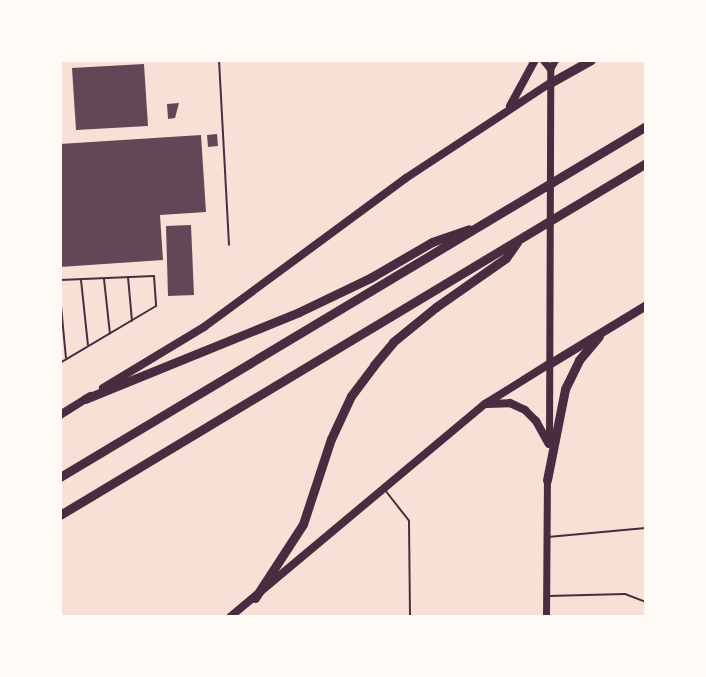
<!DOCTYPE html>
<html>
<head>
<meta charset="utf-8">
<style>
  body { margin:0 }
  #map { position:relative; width:706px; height:677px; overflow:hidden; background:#f7e1d7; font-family:Overpass,sans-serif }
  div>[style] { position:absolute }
  .building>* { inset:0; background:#644757 }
  .service>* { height:2px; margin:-1px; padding:0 1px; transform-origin:1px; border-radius:1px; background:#4a2c40 }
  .tertiary>* { height:7px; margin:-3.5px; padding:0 3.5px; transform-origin:3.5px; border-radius:3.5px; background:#4a2c40 }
  .secondary>* { height:8px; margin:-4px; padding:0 4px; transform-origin:4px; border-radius:4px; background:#4a2c40 }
  .motorway>* { height:9px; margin:-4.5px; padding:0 4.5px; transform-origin:4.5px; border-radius:4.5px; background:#4a2c40 }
  span { translate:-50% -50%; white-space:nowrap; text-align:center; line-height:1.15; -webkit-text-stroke:4.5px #fffaf5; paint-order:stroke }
  .frame { position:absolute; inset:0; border:62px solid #fffaf5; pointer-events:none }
</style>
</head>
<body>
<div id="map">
  <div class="building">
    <div style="clip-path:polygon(144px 64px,148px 126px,76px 130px,72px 68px)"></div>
    <div style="clip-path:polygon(179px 103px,175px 118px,168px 119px,167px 104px)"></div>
    <div style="clip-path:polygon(217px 134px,218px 146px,208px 147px,207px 135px)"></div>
    <div style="clip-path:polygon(201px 135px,206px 212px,160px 215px,163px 260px,60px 267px,60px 144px)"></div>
    <div style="clip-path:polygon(191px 225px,194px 295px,168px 296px,166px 226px)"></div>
  </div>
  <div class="service">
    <div style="left:219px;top:60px;width:185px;rotate:86.9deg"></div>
    <div style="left:128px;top:277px;width:44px;rotate:84.8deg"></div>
    <div style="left:104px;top:279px;width:55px;rotate:83.8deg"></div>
    <div style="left:60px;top:280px;width:94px;rotate:-2.4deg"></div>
    <div style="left:154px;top:276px;width:30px;rotate:86deg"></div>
    <div style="left:156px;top:306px;width:112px;rotate:149.3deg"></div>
    <div style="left:81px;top:280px;width:65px;rotate:83.9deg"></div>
    <div style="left:60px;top:295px;width:63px;rotate:84.6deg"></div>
    <div style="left:385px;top:490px;width:39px;rotate:52deg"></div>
    <div style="left:409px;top:521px;width:96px;rotate:89.4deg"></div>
    <div style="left:548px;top:537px;width:98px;rotate:-5.2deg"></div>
    <div style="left:548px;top:596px;width:77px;rotate:-1.5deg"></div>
    <div style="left:625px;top:594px;width:22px;rotate:21deg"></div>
  </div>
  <div class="tertiary">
    <div style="left:543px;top:60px;width:11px;rotate:52deg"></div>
    <div style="left:549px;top:444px;width:375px;rotate:-89.8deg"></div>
    <div style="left:550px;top:69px;width:10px;rotate:-61deg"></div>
    <div style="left:546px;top:617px;width:141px;rotate:-89.6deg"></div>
  </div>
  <div class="secondary">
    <div style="left:510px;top:106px;width:52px;rotate:-61.5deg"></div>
    <div style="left:103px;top:388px;width:118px;rotate:-31.1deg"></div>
    <div style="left:204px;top:327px;width:251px;rotate:-36.4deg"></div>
    <div style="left:406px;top:178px;width:173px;rotate:-33.4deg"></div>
    <div style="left:487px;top:404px;width:23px;rotate:-2deg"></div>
    <div style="left:510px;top:403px;width:17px;rotate:25deg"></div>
    <div style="left:525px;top:410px;width:16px;rotate:45deg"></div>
    <div style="left:536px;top:421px;width:26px;rotate:61deg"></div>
    <div style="left:60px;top:415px;width:36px;rotate:-32deg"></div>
    <div style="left:230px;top:617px;width:332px;rotate:-39.9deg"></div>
    <div style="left:485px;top:404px;width:75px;rotate:-32deg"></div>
  </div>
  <div class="motorway">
    <div style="left:550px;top:83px;width:47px;rotate:-29.3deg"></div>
    <div style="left:549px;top:364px;width:114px;rotate:-31.3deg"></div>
    <div style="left:85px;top:399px;width:231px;rotate:-22.1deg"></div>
    <div style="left:299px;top:312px;width:79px;rotate:-25.6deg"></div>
    <div style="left:370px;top:278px;width:72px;rotate:-30.1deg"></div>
    <div style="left:432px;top:242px;width:39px;rotate:-19deg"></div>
    <div style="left:60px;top:477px;width:683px;rotate:-30.92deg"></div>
    <div style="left:547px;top:480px;width:93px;rotate:-78.8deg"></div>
    <div style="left:565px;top:389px;width:32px;rotate:-64deg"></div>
    <div style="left:579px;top:360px;width:31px;rotate:-50deg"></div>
    <div style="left:60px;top:515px;width:684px;rotate:-30.99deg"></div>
    <div style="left:255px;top:598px;width:88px;rotate:-57deg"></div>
    <div style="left:303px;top:524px;width:89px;rotate:-71.8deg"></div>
    <div style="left:331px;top:439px;width:47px;rotate:-65.1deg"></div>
    <div style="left:351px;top:396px;width:39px;rotate:-53deg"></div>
    <div style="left:374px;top:365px;width:30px;rotate:-50deg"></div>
    <div style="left:393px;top:342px;width:55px;rotate:-39.1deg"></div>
    <div style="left:436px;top:307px;width:85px;rotate:-35deg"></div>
    <div style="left:506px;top:258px;width:19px;rotate:-55deg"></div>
  </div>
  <div class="frame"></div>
</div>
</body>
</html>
